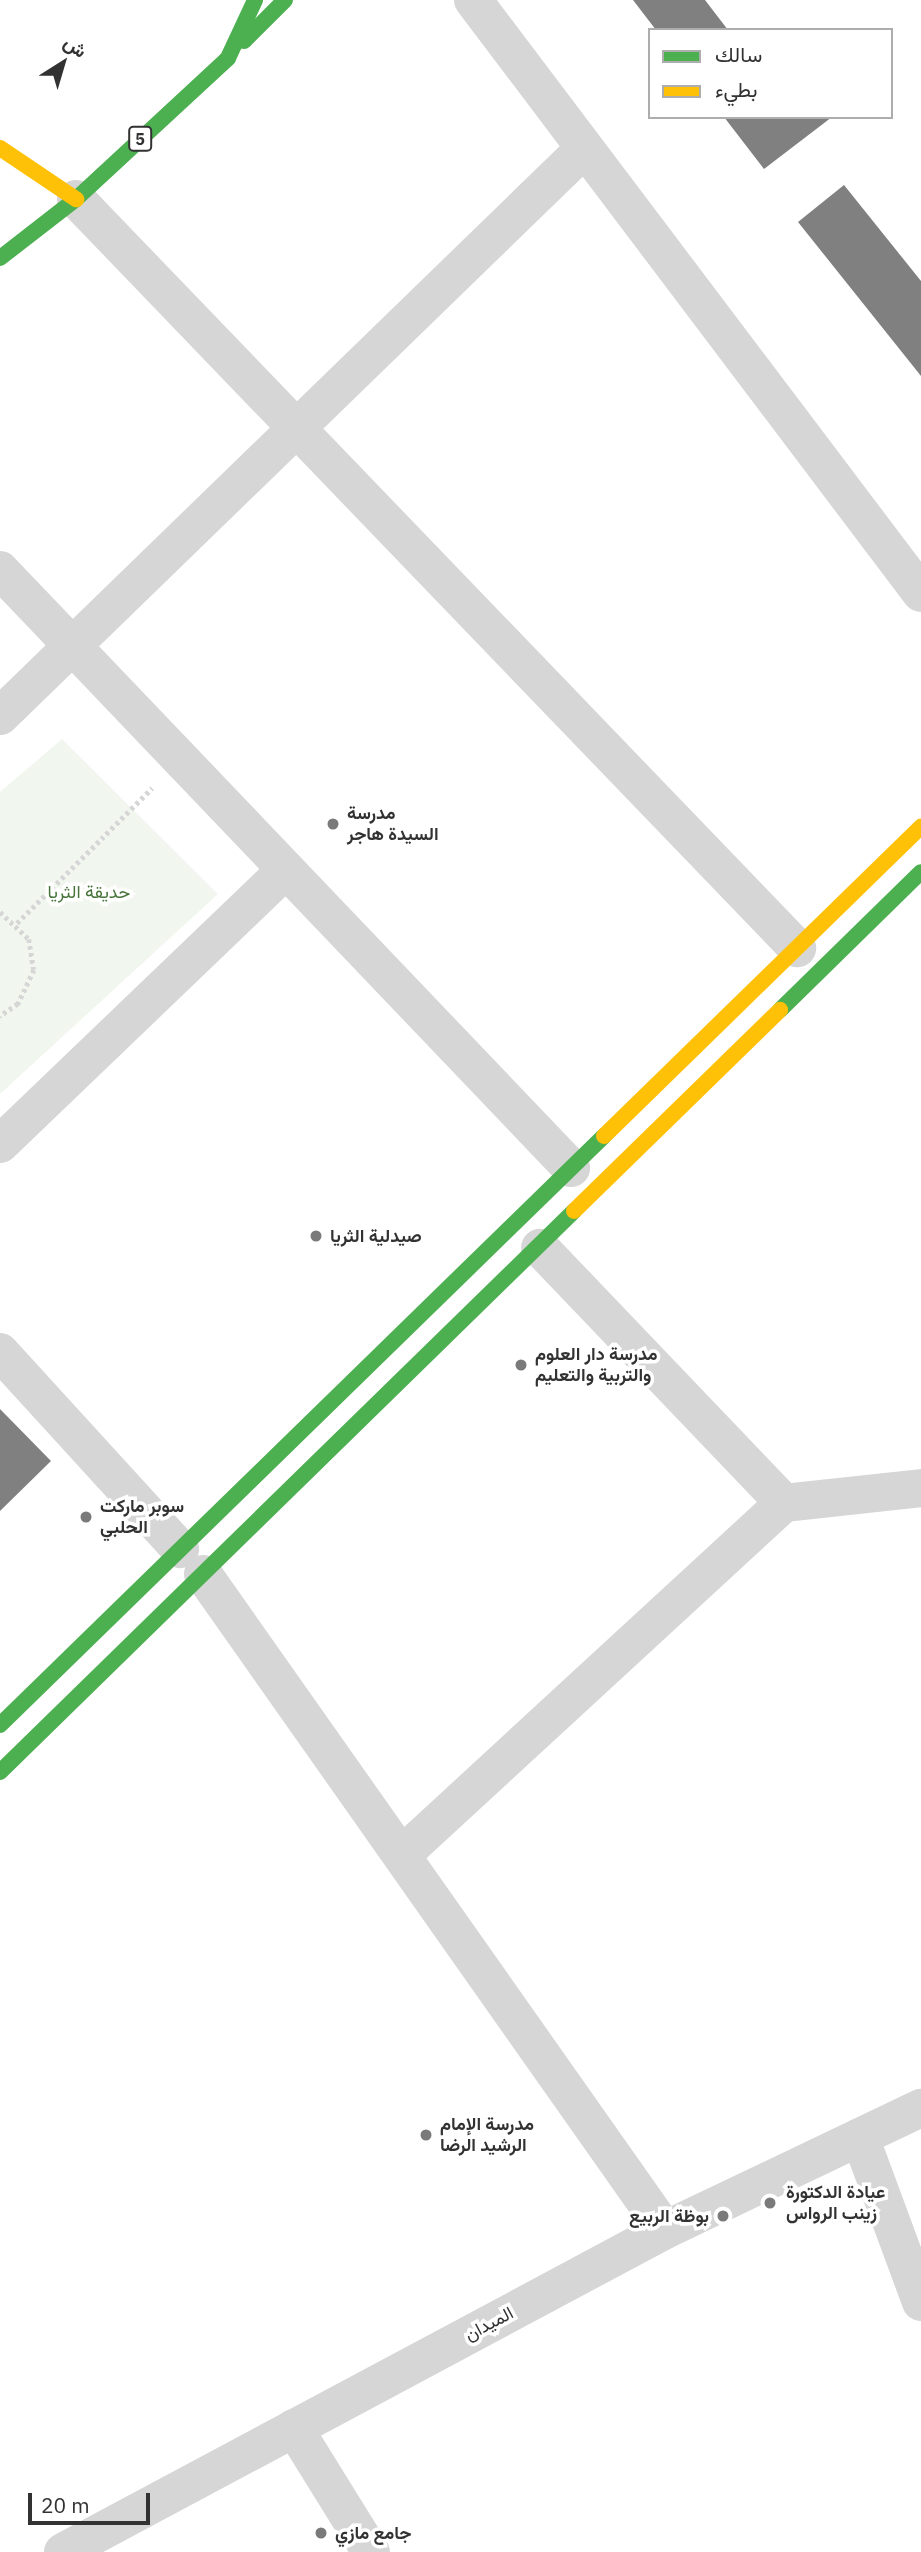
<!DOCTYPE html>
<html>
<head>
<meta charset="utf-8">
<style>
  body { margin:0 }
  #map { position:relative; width:921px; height:2552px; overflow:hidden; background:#fff; font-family:"IBM Plex Sans",Vazirmatn,sans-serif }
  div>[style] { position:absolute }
  .green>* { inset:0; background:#f1f7ee }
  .building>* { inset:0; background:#808080 }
  .path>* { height:4.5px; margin-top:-2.25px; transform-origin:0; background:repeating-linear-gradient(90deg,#d6d6d6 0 3.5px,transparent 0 7px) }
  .street>* { height:38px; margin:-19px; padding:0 19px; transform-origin:19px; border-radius:19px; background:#d6d6d6 }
  .fast>* { height:16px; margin:-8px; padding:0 8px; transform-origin:8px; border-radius:8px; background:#4caf50 }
  .slow>* { height:16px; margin:-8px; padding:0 8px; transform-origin:8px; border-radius:8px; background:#ffc107 }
  .dots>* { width:19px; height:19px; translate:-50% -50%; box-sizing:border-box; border:4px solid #fff; border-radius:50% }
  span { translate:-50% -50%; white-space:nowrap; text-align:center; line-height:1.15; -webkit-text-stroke:7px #fff; paint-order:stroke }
  .shield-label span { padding:2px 5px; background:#fff; border:2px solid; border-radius:5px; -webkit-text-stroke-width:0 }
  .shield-label { font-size:16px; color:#323232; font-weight:700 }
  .poi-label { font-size:18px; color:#323232; font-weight:700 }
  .left { translate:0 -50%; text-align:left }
  .right { translate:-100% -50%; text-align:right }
  .park-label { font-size:18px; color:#47743a }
  .street-label { font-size:18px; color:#323232 }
  .legend { position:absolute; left:648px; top:28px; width:245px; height:91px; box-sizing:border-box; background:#fff; border:2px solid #adadad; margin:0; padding:9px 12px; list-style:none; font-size:21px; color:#323232 }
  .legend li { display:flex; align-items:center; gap:14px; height:35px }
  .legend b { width:35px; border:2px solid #adadad }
  .north { position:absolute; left:28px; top:28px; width:70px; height:70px; -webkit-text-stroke:5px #fff; paint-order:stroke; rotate:37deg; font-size:19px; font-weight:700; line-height:28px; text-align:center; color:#323232 }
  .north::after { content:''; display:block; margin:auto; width:24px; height:32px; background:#323232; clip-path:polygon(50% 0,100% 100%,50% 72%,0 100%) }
  .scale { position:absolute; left:28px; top:2493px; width:122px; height:32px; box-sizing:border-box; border:4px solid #323232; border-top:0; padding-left:9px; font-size:21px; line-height:24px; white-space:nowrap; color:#323232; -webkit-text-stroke:5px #fff; paint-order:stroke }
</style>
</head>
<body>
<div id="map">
  <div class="green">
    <div style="clip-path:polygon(62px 739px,218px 894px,0 1094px,0 792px)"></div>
  </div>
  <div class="building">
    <div style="clip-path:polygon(633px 0,705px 0,728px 30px,656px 30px)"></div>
    <div style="clip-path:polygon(724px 117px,832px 117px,764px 169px)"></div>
    <div style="clip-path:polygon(844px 185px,921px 281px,921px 376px,798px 222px)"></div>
    <div style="clip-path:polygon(0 1409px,51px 1461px,0 1511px)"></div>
  </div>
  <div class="path">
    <div style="left:0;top:912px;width:40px;rotate:43deg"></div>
    <div style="left:29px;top:939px;width:31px;rotate:81deg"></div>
    <div style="left:34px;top:970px;width:38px;rotate:115deg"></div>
    <div style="left:18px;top:1004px;width:22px;rotate:146deg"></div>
    <div style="left:17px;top:923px;width:191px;rotate:-45deg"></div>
  </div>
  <div class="street">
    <div style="left:473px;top:0;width:743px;rotate:52.93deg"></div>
    <div style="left:76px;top:199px;width:1040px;rotate:46.09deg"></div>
    <div style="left:0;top:570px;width:827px;rotate:46.32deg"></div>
    <div style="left:0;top:716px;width:811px;rotate:-44.15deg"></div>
    <div style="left:0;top:1144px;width:396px;rotate:-43.8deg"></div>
    <div style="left:0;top:1352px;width:267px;rotate:47.6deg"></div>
    <div style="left:784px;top:1503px;width:138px;rotate:-6.2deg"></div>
    <div style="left:203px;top:1574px;width:802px;rotate:54.84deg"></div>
    <div style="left:404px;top:1853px;width:517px;rotate:-42.65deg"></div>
    <div style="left:784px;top:1503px;width:353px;rotate:-133.7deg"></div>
    <div style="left:860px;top:2137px;width:176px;rotate:69.7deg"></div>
    <div style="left:294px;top:2428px;width:146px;rotate:58.2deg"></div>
    <div style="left:63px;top:2552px;width:683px;rotate:-28.14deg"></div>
    <div style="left:665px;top:2230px;width:284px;rotate:-25.5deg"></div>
  </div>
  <div class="fast">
    <div style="left:244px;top:41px;width:58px;rotate:-45deg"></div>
    <div style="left:0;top:258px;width:96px;rotate:-37.8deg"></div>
    <div style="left:76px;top:199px;width:207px;rotate:-42.8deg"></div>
    <div style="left:228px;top:58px;width:64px;rotate:-65deg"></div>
    <div style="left:780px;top:1010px;width:197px;rotate:-44.4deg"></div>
    <div style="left:0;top:1725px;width:844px;rotate:-44.28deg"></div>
    <div style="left:0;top:1772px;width:803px;rotate:-44.34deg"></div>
  </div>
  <div class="slow">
    <div style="left:0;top:148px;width:92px;rotate:33.9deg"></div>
    <div style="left:604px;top:1136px;width:443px;rotate:-44.3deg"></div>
    <div style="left:574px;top:1211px;width:288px;rotate:-44.3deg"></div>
  </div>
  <div class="dots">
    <div style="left:333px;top:824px;background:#7a7a7a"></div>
    <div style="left:316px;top:1236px;background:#7a7a7a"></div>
    <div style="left:521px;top:1365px;background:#7a7a7a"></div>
    <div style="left:86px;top:1517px;background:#7a7a7a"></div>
    <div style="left:426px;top:2135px;background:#7a7a7a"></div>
    <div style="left:770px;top:2203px;background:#7a7a7a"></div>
    <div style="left:723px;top:2216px;background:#7a7a7a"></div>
    <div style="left:321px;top:2533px;background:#7a7a7a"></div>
  </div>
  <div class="shield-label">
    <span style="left:140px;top:139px">5</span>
  </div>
  <div class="poi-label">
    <span class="left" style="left:347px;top:824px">مدرسة<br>السيدة هاجر</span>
    <span class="left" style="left:330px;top:1236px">صيدلية الثريا</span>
    <span class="left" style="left:535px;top:1365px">مدرسة دار العلوم<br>والتربية والتعليم</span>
    <span class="left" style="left:100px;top:1517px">سوبر ماركت<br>الحلبي</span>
    <span class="left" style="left:440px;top:2135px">مدرسة الإمام<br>الرشيد الرضا</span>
    <span class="left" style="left:786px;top:2203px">عيادة الدكتورة<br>زينب الرواس</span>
    <span class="right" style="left:709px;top:2216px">بوظة الربيع</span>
    <span class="left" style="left:335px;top:2533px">جامع مازي</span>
  </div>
  <div class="park-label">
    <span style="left:89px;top:892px">حديقة الثريا</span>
  </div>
  <div class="street-label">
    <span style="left:489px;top:2324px;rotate:-28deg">الميدان</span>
  </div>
  <ul class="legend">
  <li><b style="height:9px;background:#4caf50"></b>سالك</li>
  <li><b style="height:9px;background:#ffc107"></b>بطيء</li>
  </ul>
  <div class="north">ش</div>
  <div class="scale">20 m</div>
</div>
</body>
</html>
